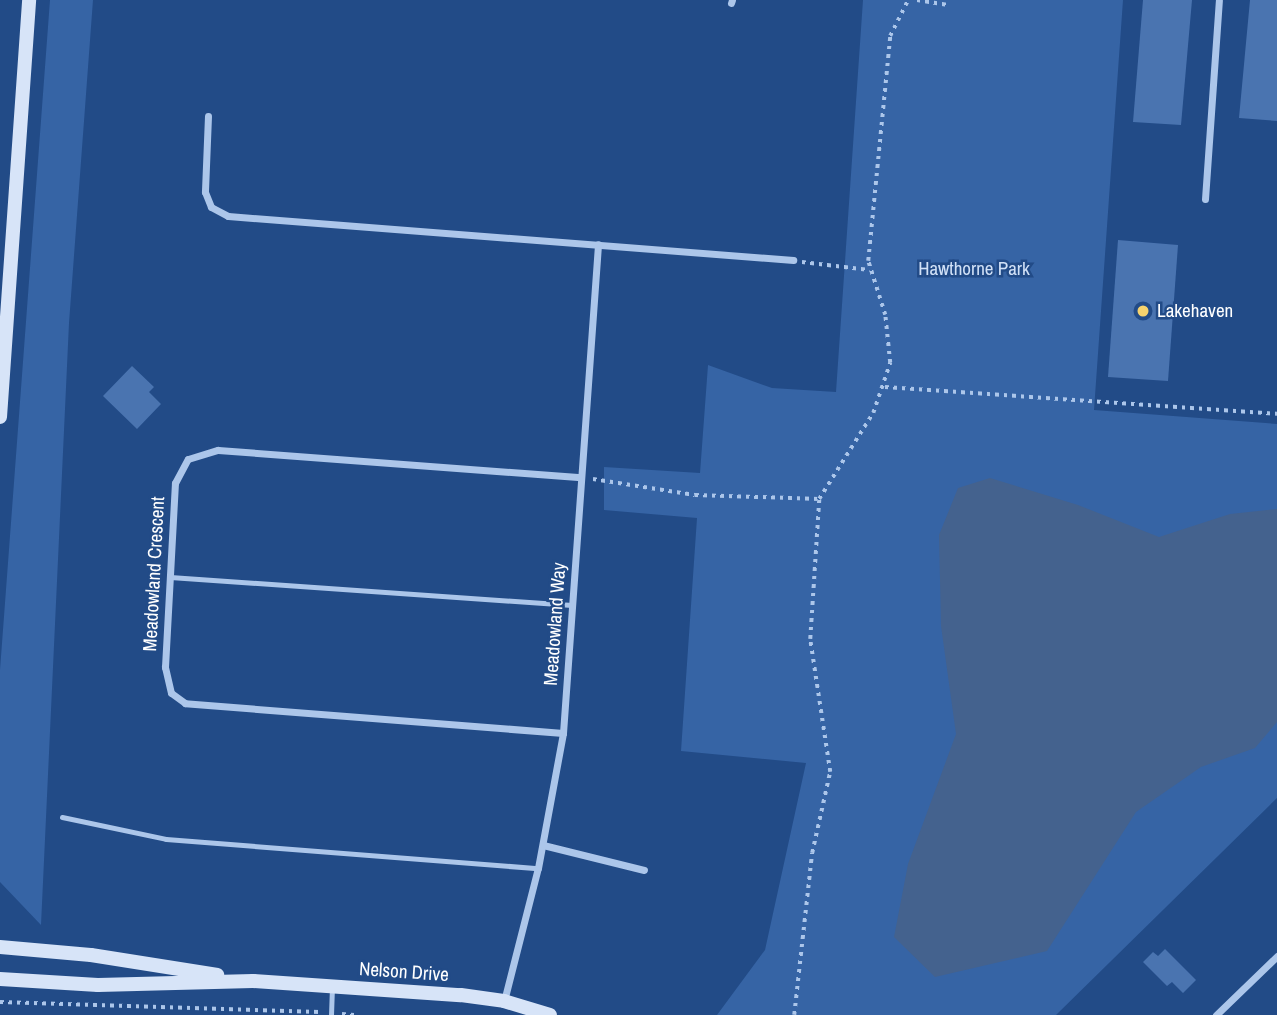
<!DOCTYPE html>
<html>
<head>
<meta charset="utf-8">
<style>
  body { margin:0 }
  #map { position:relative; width:1277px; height:1015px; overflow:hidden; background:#224b87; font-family:"Archivo Narrow",sans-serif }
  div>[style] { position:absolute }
  .green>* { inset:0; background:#3664a5 }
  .water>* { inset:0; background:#44628e }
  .building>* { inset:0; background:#4a74b0 }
  .path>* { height:3.5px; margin-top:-1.75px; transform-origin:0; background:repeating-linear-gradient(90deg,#acc6ea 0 3.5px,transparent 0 8.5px) }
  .lane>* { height:5px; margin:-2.5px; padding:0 2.5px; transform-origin:2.5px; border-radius:2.5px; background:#acc6ea }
  .street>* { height:7px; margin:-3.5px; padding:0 3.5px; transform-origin:3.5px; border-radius:3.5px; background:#acc6ea }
  .secondary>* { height:14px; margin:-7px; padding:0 7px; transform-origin:7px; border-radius:7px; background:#d7e4f8 }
  .dots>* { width:19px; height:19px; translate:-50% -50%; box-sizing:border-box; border:4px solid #224b87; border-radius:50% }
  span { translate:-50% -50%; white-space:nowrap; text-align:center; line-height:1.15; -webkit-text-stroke:5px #224b87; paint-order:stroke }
  .park-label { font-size:19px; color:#d1e1f7 }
  .poi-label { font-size:19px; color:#fff }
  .left { translate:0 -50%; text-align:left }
  .street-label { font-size:19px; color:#fff }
</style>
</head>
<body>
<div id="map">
  <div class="green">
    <div style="clip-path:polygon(50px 0,93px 0,69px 323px,41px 925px,0 882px,0 670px)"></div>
    <div style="clip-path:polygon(863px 0,1123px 0,1094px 410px,1277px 424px,1277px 798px,1056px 1015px,717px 1015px,765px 950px,806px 763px,681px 751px,697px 518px,604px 510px,604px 467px,700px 473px,708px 365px,772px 388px,836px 392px)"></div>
  </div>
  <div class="water">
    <div style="clip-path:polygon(990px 478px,1078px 505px,1159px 537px,1230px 514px,1277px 509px,1277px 722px,1255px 748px,1201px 767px,1136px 812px,1047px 951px,935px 977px,894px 937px,908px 864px,956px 734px,941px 626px,939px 535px,958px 488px)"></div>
  </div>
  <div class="building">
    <div style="clip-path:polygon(1143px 0,1192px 0,1181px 125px,1133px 122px)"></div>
    <div style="clip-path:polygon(1250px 0,1277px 0,1277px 121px,1239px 118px)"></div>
    <div style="clip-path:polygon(1118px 240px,1178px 245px,1168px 381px,1108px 377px)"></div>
    <div style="clip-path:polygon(132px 366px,154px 387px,149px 392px,161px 404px,137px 429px,103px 396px)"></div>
    <div style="clip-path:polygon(1165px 949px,1196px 980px,1183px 993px,1172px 982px,1167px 986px,1143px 962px,1153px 952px,1158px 956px)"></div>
  </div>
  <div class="path">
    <div style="left:917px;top:0;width:30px;rotate:9deg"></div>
    <div style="left:802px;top:262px;width:68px;rotate:6.7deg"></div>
    <div style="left:885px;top:387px;width:393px;rotate:3.9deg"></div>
    <div style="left:593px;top:479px;width:103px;rotate:8.9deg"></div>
    <div style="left:695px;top:495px;width:124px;rotate:1.8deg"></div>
    <div style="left:0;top:1002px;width:320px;rotate:1.8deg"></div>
    <div style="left:342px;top:1014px;width:12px;rotate:5deg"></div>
    <div style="left:794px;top:1015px;width:163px;rotate:-83.7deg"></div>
    <div style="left:812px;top:853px;width:83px;rotate:-77.5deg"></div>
    <div style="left:830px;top:772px;width:134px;rotate:-98.6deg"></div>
    <div style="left:810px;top:639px;width:140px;rotate:-86.3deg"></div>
    <div style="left:819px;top:499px;width:102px;rotate:-57.9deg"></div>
    <div style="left:873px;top:413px;width:53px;rotate:-71.2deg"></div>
    <div style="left:890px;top:363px;width:48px;rotate:-95.9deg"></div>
    <div style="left:885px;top:315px;width:57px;rotate:-107.5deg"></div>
    <div style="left:868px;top:261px;width:226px;rotate:-84.4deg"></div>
    <div style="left:890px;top:36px;width:40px;rotate:-63.4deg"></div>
  </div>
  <div class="lane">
    <div style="left:170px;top:577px;width:403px;rotate:4deg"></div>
    <div style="left:62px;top:817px;width:106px;rotate:11.9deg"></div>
    <div style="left:166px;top:839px;width:373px;rotate:4.5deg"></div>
    <div style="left:331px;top:1015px;width:26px;rotate:-88deg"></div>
  </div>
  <div class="street">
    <div style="left:731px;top:3px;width:3px;rotate:-72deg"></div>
    <div style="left:208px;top:116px;width:76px;rotate:92.3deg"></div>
    <div style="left:205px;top:192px;width:16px;rotate:68deg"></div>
    <div style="left:211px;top:207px;width:19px;rotate:28deg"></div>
    <div style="left:228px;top:216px;width:567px;rotate:4.45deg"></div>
    <div style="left:1205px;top:199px;width:199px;rotate:-86deg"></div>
    <div style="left:563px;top:733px;width:379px;rotate:-175.5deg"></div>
    <div style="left:185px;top:703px;width:17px;rotate:-144deg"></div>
    <div style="left:171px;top:693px;width:27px;rotate:-103deg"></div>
    <div style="left:165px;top:667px;width:184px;rotate:-86.9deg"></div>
    <div style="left:175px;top:483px;width:27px;rotate:-62deg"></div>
    <div style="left:188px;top:459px;width:31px;rotate:-17deg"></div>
    <div style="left:218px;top:450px;width:364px;rotate:4.3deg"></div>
    <div style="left:543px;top:845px;width:104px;rotate:13.9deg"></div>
    <div style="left:504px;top:1001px;width:137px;rotate:-75.7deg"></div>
    <div style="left:538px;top:868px;width:137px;rotate:-79.5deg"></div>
    <div style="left:563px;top:733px;width:490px;rotate:-85.9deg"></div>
    <div style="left:1216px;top:1015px;width:85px;rotate:-44deg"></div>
  </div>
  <div class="secondary">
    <div style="left:0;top:417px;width:418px;rotate:-86deg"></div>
    <div style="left:0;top:947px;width:91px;rotate:5deg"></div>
    <div style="left:91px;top:955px;width:128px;rotate:9deg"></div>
    <div style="left:0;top:979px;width:98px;rotate:3.5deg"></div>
    <div style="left:98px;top:985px;width:155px;rotate:-1.5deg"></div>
    <div style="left:253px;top:981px;width:208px;rotate:3.9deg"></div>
    <div style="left:461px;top:995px;width:43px;rotate:7.9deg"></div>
    <div style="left:504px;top:1001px;width:48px;rotate:16.9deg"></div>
  </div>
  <div class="dots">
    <div style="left:1143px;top:311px;background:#f6d36e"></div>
  </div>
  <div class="park-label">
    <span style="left:974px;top:269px">Hawthorne Park</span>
  </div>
  <div class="poi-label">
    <span class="left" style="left:1157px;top:311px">Lakehaven</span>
  </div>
  <div class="street-label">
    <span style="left:154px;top:574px;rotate:-87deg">Meadowland Crescent</span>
    <span style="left:555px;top:624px;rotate:-86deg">Meadowland Way</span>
    <span style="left:404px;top:972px;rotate:4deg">Nelson Drive</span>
  </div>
</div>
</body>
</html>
